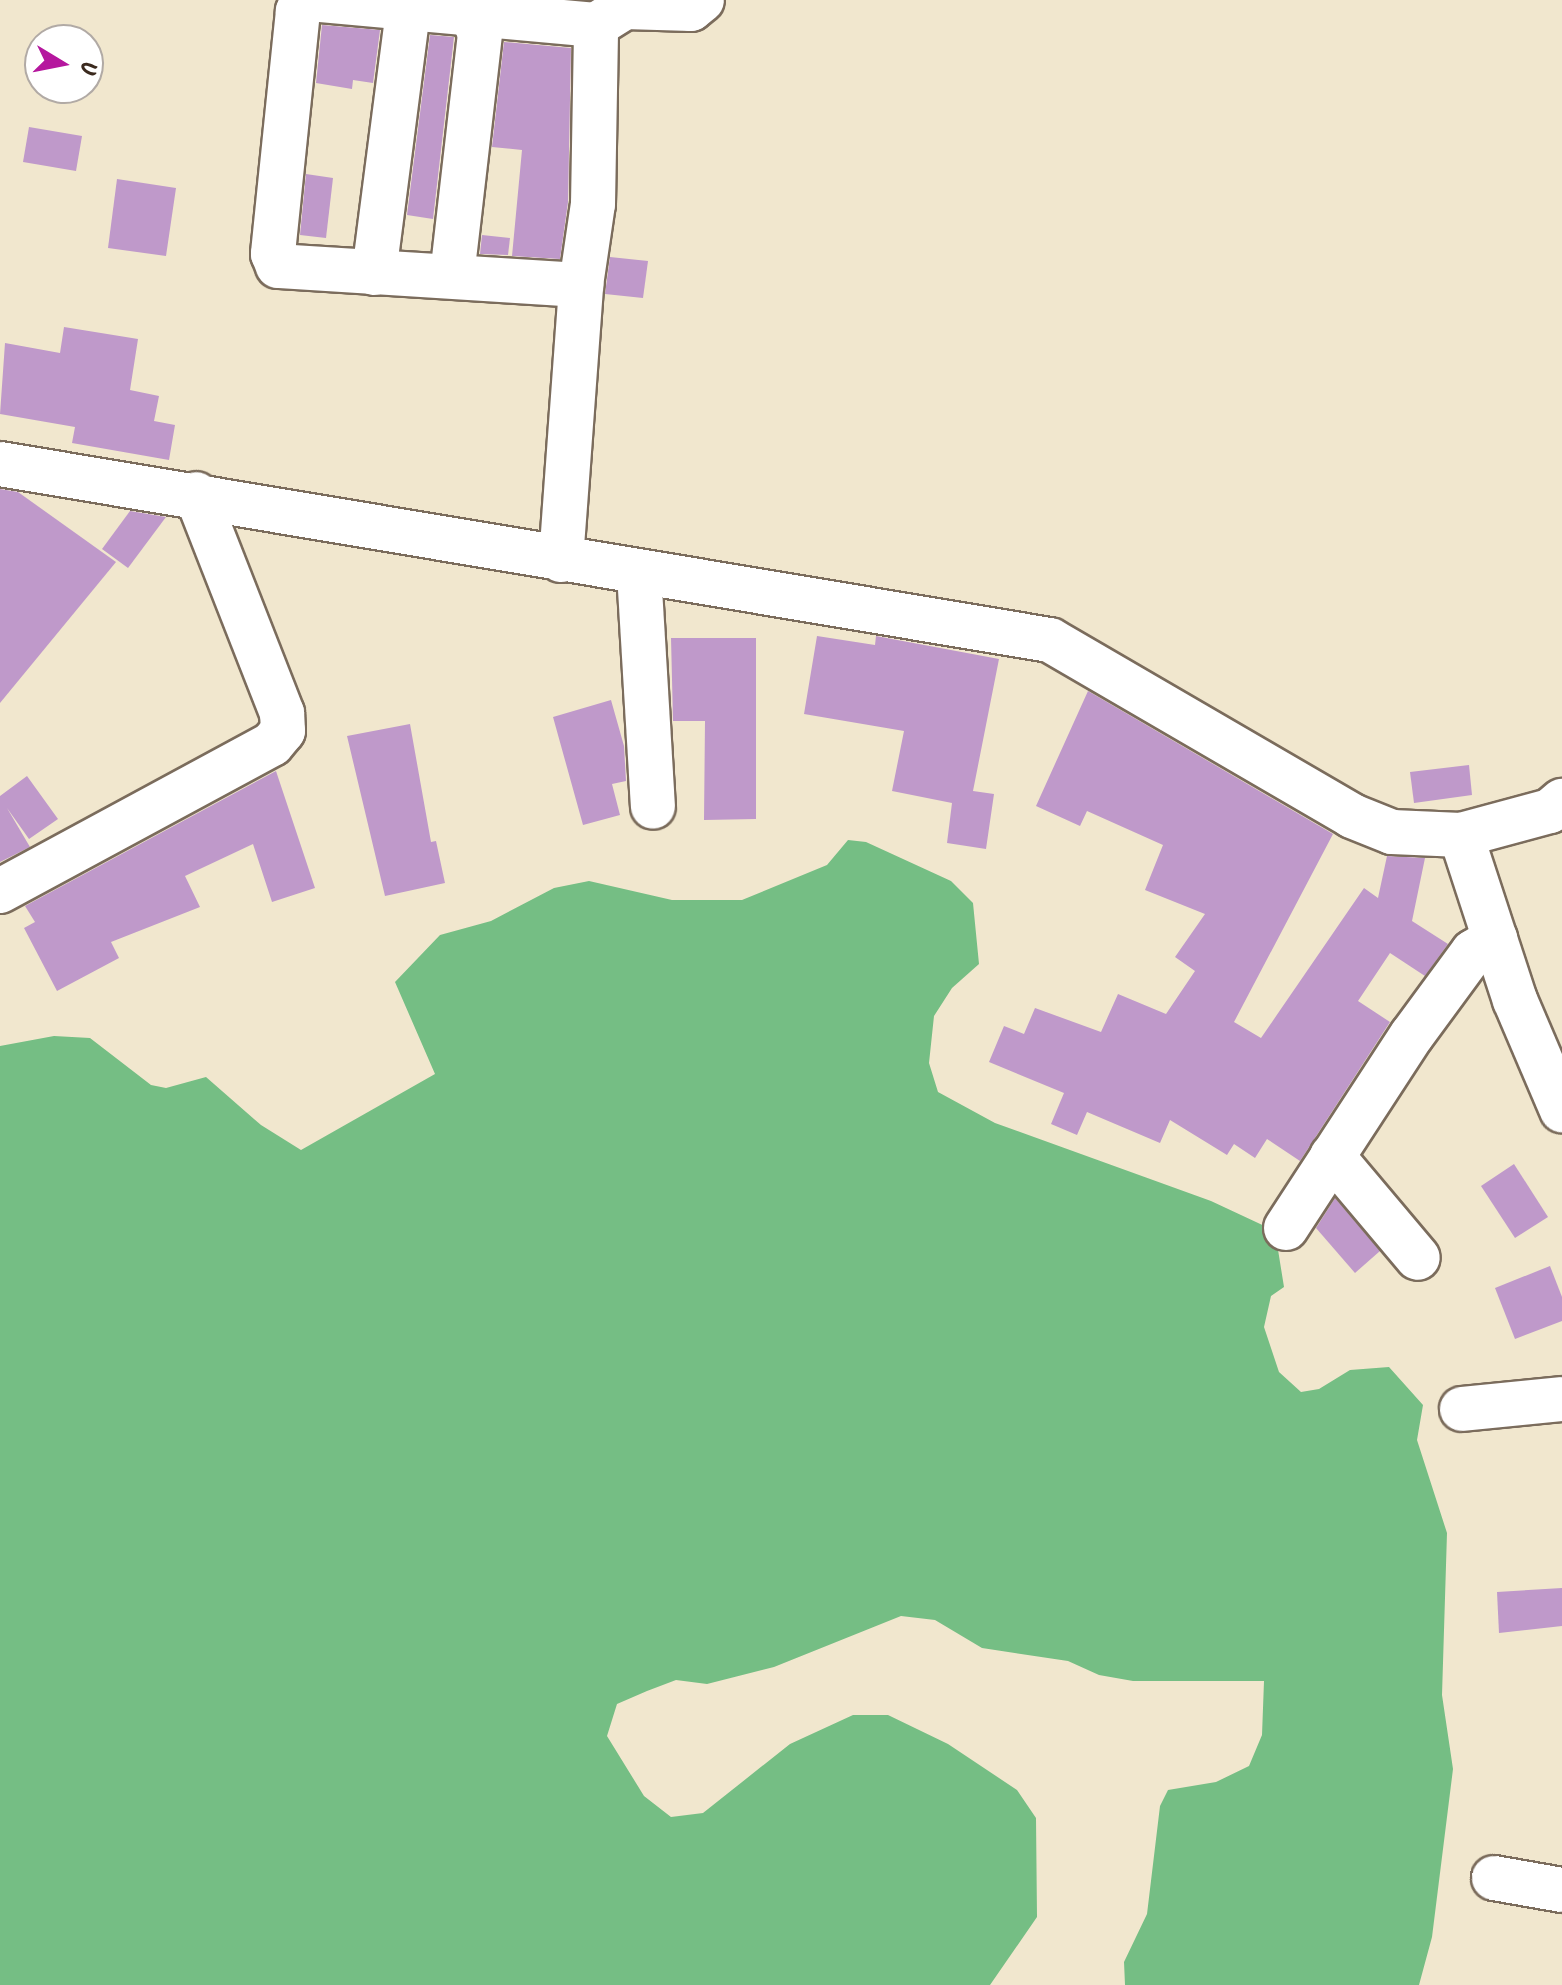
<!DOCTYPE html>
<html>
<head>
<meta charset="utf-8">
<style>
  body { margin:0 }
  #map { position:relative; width:1562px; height:1985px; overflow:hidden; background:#f1e7ce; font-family:Kalam,sans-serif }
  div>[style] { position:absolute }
  .forest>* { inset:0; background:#75be84 }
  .building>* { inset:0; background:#bf99ca }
  .roads { filter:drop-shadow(2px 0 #7b6c5c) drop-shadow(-2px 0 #7b6c5c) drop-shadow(0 2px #7b6c5c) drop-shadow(0 -2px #7b6c5c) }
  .minor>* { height:44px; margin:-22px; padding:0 22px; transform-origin:22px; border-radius:22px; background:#fff }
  span { translate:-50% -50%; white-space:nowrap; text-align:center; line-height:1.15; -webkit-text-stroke:6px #fff; paint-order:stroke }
  .north { position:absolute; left:24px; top:24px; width:80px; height:80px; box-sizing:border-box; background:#fff; border:2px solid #b1aaa5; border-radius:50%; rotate:100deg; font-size:22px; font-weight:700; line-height:32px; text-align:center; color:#3b2a1e }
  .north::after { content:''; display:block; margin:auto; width:28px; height:36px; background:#b5179e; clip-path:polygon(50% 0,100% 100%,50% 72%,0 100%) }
</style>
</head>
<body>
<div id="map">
  <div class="forest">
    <div style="clip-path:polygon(848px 840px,866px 842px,951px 881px,973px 903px,979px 964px,952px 988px,934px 1016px,929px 1063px,938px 1092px,995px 1123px,1211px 1201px,1275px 1231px,1284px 1287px,1271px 1296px,1264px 1327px,1279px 1372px,1301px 1392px,1319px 1389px,1350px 1370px,1389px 1367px,1423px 1405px,1417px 1440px,1447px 1533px,1442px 1695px,1453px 1769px,1432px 1937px,1419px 1985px,1125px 1985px,1124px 1962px,1147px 1914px,1160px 1806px,1168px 1790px,1216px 1782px,1249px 1766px,1262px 1735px,1264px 1681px,1133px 1681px,1099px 1675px,1068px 1661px,982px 1648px,935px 1620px,901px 1616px,774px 1667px,707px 1684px,676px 1680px,647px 1691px,617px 1704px,607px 1736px,644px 1796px,671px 1817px,703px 1813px,790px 1744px,853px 1715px,888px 1715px,948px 1744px,1017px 1790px,1036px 1818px,1037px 1917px,990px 1985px,0 1985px,0 1046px,54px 1036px,90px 1038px,151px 1085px,166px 1088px,206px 1077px,261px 1125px,301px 1150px,435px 1074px,395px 982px,440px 935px,491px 921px,554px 888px,589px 881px,672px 900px,742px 900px,827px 865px)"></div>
  </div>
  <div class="building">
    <div style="clip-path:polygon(322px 25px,380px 30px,373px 83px,353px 80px,352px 89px,316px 83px)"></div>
    <div style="clip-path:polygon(430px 35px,454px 37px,433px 219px,407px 215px)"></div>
    <div style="clip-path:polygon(504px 42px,571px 48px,568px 202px,560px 259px,512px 256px,522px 150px,492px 147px)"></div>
    <div style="clip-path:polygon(29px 127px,82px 136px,76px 171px,23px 162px)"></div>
    <div style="clip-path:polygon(306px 174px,333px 178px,326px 238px,300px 235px)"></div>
    <div style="clip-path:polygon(117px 179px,176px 188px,166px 256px,108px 248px)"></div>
    <div style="clip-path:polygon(482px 235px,510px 238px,508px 255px,480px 254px)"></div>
    <div style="clip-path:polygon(610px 257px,648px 261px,643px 298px,605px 294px)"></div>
    <div style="clip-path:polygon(64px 327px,138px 339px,130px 390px,159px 396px,154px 421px,175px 425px,169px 460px,72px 443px,75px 427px,0 414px,5px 343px,60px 353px)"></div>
    <div style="clip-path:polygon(0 489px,18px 492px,116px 562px,0 703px)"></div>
    <div style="clip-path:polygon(130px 511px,166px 517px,128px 568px,102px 549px)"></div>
    <div style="clip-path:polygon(817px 636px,875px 645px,876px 636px,999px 659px,973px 791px,994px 794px,986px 849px,947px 843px,952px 803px,892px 791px,904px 731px,804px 714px)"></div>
    <div style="clip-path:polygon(671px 638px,756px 638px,756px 819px,704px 820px,705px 721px,673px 721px)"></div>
    <div style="clip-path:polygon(1088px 691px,1333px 834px,1234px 1022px,1261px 1038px,1364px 888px,1378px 898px,1387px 856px,1425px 858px,1412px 921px,1448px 944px,1425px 976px,1390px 953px,1358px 1001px,1390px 1022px,1300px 1161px,1267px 1139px,1255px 1158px,1234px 1144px,1227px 1155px,1170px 1120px,1160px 1143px,1087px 1112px,1077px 1135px,1051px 1124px,1064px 1093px,989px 1062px,1004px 1026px,1024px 1034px,1035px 1008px,1101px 1032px,1118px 994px,1166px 1014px,1195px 971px,1175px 957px,1205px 914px,1145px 890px,1163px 845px,1087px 811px,1080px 826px,1036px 806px)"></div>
    <div style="clip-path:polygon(611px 700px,624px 746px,626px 781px,612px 784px,620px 815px,583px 825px,553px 717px)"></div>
    <div style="clip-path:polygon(410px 724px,431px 842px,436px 841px,445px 883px,385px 896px,347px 736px)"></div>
    <div style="clip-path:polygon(1469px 765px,1472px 795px,1414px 803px,1410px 772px)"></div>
    <div style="clip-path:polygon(276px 771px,315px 888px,272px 902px,253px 844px,185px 876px,200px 907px,111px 942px,119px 958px,57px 991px,24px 928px,35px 922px,25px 906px)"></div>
    <div style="clip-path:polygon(27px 776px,58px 819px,29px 839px,7px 808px,30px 847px,0 862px,0 796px)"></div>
    <div style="clip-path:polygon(1514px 1164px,1548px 1217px,1515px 1238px,1481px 1186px)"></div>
    <div style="clip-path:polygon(1335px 1198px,1380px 1251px,1355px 1273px,1316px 1228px)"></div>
    <div style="clip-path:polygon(1550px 1266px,1562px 1297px,1562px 1321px,1515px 1339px,1495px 1288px)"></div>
    <div style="clip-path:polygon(1562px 1588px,1562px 1626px,1499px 1633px,1497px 1592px)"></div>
  </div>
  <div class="roads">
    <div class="minor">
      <div style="left:304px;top:0;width:13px;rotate:119deg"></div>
      <div style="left:298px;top:11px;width:244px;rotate:95.9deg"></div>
      <div style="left:273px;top:254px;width:13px;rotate:67deg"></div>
      <div style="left:278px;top:266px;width:304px;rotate:3.6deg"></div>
      <div style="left:321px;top:0;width:276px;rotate:5.2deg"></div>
      <div style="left:374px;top:273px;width:265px;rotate:-82.6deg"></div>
      <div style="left:452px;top:276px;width:245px;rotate:-83.4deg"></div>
      <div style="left:480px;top:33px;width:17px;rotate:-115deg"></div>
      <div style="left:473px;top:18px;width:18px;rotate:-87deg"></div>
      <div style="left:0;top:464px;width:1065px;rotate:9.52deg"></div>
      <div style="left:1050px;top:640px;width:350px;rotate:30.2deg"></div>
      <div style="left:1352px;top:816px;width:43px;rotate:21.8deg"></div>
      <div style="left:1392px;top:832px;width:69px;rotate:2.5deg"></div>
      <div style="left:1461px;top:835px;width:92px;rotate:-15.1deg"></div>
      <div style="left:1550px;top:811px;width:16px;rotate:-40deg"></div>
      <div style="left:561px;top:560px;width:276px;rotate:-85.8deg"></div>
      <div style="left:581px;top:285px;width:82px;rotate:-81.6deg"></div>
      <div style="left:593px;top:204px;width:179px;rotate:-89deg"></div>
      <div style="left:596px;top:25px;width:34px;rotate:-32deg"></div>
      <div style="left:625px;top:7px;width:66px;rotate:1.7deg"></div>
      <div style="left:691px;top:9px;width:14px;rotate:-39deg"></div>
      <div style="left:639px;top:572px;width:235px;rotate:86.6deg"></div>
      <div style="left:1461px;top:835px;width:174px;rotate:71.9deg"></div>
      <div style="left:1515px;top:1000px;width:120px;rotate:66.9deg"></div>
      <div style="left:0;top:891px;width:309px;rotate:-28.4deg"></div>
      <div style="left:272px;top:744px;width:17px;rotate:-50deg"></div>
      <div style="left:283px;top:731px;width:18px;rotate:-93deg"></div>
      <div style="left:282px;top:713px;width:235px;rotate:-111.4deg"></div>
      <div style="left:1332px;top:1156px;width:133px;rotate:49.9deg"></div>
      <div style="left:1286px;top:1228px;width:230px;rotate:-56.9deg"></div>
      <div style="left:1412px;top:1035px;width:103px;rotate:-53.7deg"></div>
      <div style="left:1473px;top:952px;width:26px;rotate:-31deg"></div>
      <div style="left:1462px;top:1409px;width:100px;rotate:-5.7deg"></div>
      <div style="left:1494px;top:1878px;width:69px;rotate:10deg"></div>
    </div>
  </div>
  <div class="north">U</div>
</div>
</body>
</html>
